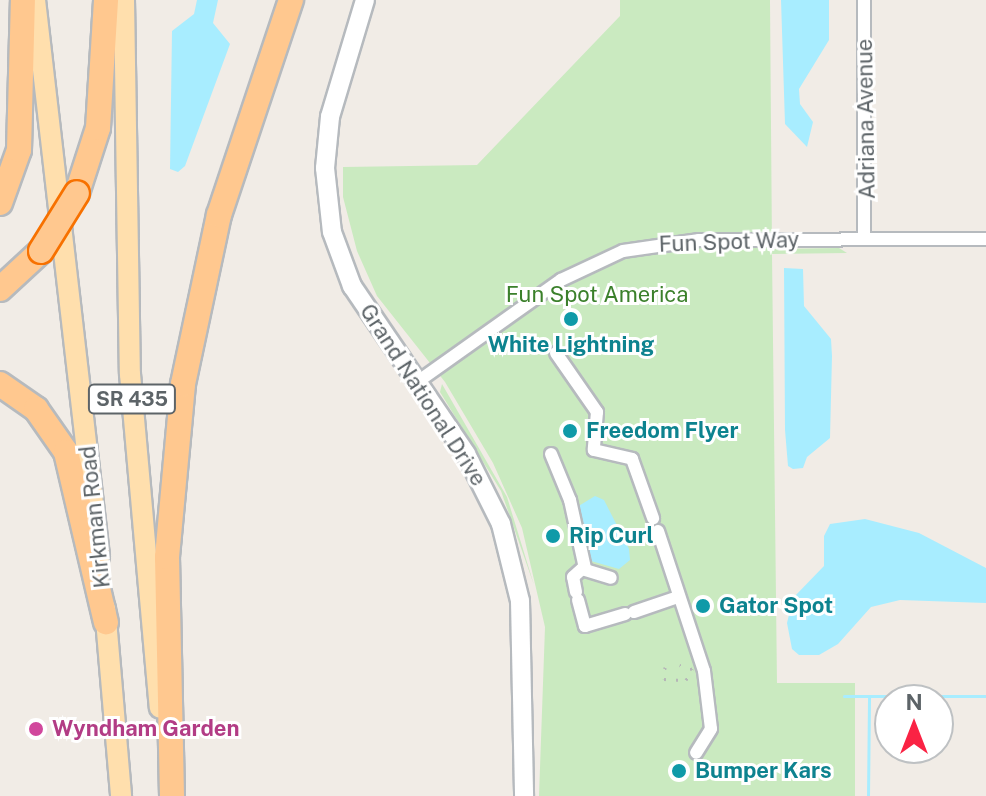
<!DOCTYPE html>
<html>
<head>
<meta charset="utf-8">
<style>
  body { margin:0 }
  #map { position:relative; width:986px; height:796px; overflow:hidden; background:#f1ece6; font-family:"Public Sans",sans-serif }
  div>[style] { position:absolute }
  .green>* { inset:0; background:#caeac0 }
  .water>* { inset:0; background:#a8edff }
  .stream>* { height:3px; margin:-1.5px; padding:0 1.5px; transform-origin:1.5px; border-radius:1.5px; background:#a8edff }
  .roads { filter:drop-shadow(2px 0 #b6babe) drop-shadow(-2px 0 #b6babe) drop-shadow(0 2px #b6babe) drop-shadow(0 -2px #b6babe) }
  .street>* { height:12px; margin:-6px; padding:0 6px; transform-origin:6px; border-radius:6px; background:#fff }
  .secondary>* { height:18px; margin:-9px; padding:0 9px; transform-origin:9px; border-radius:9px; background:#fff }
  .primary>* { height:20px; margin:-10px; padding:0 10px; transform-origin:10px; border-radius:10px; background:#ffdfad }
  .highway>* { height:24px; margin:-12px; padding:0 12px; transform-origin:12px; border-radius:12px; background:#ffc88f }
  .rail>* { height:3px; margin-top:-1.5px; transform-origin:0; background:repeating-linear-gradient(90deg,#b5b6b7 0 2px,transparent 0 12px) }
  .bridges { filter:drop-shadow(2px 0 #f77100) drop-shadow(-2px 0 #f77100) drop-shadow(0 2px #f77100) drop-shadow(0 -2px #f77100) }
  .highway-bridge>* { height:24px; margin:-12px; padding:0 12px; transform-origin:12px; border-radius:12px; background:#ffc88f }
  .dots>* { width:22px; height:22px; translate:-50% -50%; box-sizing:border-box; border:4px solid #fff; border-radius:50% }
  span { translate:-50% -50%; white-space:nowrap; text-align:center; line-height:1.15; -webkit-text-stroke:6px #fff; paint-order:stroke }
  .shield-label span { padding:2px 6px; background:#fff; border:2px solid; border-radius:6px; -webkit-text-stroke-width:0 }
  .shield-label { font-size:20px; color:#5d6468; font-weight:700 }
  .street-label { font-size:22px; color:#5d6468 }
  .park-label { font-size:22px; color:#3b802b }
  .culture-label { font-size:22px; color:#0d838f; font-weight:700 }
  .left { translate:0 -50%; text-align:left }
  .hotel-label { font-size:22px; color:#b23c85; font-weight:700 }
  .north { position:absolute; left:874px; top:684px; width:80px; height:80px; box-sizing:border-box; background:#fff; border:2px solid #bec1c3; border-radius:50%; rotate:0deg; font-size:22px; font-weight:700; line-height:32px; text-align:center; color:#5d6468 }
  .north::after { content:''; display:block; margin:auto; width:28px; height:36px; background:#fa2344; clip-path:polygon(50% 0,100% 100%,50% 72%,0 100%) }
</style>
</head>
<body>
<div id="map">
  <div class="green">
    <div style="clip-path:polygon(620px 0,770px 0,772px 249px,839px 248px,847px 253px,772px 254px,777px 683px,855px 683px,855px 796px,539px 796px,545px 627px,522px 528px,493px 463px,445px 382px,377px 296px,357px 251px,343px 197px,343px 167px,477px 165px,620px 16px)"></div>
    <div style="clip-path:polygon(442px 384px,507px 497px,534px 585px,501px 491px,440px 392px)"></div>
  </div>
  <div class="water">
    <div style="clip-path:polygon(197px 0,218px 0,213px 23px,230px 44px,185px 166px,178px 172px,170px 169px,172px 31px,194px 14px)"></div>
    <div style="clip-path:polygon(781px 0,829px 0,829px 40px,799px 89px,800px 104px,813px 122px,807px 147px,785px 124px)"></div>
    <div style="clip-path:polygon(784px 268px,803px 269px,804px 306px,831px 339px,832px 356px,830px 438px,807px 457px,803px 468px,793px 469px,788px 466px,785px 430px)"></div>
    <div style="clip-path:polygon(595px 496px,604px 500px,629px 549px,630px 560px,619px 569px,591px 561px,577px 507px)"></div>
    <div style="clip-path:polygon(865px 519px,919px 533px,986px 568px,986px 603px,900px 600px,871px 607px,838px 644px,819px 655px,799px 655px,792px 649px,787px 623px,793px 598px,824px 566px,824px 536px,830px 524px)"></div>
  </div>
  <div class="stream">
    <div style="left:844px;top:696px;width:142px"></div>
    <div style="left:868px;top:796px;width:100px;rotate:-89.4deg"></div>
  </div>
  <div class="roads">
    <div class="street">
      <div style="left:864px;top:238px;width:238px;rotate:-90deg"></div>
      <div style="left:556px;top:353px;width:72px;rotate:55.2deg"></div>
      <div style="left:597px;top:412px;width:38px;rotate:95deg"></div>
      <div style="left:594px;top:450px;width:39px;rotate:13deg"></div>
      <div style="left:632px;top:459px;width:63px;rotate:70.4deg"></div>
      <div style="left:416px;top:383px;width:178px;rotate:-35.4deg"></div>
      <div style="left:561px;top:280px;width:68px;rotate:-25.1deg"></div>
      <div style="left:623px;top:251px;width:77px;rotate:-8.2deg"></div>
      <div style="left:699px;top:240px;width:287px;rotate:-0.2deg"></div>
      <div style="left:551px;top:454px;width:50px;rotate:67.6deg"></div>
      <div style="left:570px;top:500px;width:70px;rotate:77.6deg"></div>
      <div style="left:658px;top:531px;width:147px;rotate:71.8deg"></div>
      <div style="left:704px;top:671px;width:58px;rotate:83.1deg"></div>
      <div style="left:711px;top:729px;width:28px;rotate:122deg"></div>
      <div style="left:576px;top:592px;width:15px;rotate:-101deg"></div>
      <div style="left:573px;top:577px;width:12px;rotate:-42deg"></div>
      <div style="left:582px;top:569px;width:30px;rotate:17deg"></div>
      <div style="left:578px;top:600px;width:27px;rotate:75deg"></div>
      <div style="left:585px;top:626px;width:42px;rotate:-16.7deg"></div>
      <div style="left:634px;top:612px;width:46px;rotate:-18.8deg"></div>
    </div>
    <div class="secondary">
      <div style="left:365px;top:0;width:122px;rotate:106.7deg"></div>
      <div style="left:330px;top:117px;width:51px;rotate:95.6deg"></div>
      <div style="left:325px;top:168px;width:64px;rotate:83.8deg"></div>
      <div style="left:332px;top:232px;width:58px;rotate:69.7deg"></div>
      <div style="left:352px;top:286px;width:203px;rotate:55.8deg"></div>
      <div style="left:466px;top:454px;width:78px;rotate:63.4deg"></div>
      <div style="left:501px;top:524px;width:79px;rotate:76.1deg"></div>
      <div style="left:520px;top:601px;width:195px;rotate:88.8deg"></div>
    </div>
    <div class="primary">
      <div style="left:35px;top:0;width:560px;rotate:83.43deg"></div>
      <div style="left:124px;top:0;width:374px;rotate:89.1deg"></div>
      <div style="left:130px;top:374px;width:335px;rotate:84.9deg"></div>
      <div style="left:105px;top:608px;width:189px;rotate:85.1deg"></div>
    </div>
    <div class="highway">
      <div style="left:77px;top:193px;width:68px;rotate:-72.1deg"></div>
      <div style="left:98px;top:128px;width:128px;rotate:-86.4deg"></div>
      <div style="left:0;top:203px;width:56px;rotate:-70.3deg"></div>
      <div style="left:19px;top:150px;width:150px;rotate:-88.5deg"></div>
      <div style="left:0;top:289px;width:56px;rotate:-42.8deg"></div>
      <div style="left:0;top:384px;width:44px;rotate:34.8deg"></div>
      <div style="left:36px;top:409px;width:52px;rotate:55.1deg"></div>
      <div style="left:66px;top:452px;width:175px;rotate:76.8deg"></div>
      <div style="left:172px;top:796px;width:239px;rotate:-91.2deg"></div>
      <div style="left:167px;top:557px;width:174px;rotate:-84.7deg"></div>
      <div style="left:183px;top:384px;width:173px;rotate:-78deg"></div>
      <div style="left:219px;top:215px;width:227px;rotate:-71.5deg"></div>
    </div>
  </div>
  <div class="rail">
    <div style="left:665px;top:667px;width:12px;rotate:95deg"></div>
    <div style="left:664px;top:679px;width:22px;rotate:3deg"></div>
    <div style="left:686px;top:680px;width:13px;rotate:-61deg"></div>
    <div style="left:692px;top:669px;width:13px;rotate:-162deg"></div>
  </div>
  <div class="bridges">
    <div class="highway-bridge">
      <div style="left:41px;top:251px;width:68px;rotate:-58.2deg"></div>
    </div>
  </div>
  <div class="dots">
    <div style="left:571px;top:319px;background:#0f9aa8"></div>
    <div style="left:570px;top:431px;background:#0f9aa8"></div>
    <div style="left:553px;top:536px;background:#0f9aa8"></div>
    <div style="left:703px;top:606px;background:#0f9aa8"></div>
    <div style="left:36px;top:729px;background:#d1479c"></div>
    <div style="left:679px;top:771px;background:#0f9aa8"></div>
  </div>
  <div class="shield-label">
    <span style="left:132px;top:399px">SR 435</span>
  </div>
  <div class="street-label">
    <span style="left:866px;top:119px;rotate:-91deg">Adriana Avenue</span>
    <span style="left:729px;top:242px;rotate:-2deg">Fun Spot Way</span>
    <span style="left:423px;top:395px;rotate:57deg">Grand National Drive</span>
    <span style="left:95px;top:517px;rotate:-96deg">Kirkman Road</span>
  </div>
  <div class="park-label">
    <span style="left:597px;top:295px">Fun Spot America</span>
  </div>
  <div class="culture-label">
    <span style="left:571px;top:345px">White Lightning</span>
    <span class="left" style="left:586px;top:431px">Freedom Flyer</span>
    <span class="left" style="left:569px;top:536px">Rip Curl</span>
    <span class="left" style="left:719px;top:606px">Gator Spot</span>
    <span class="left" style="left:695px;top:771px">Bumper Kars</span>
  </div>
  <div class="hotel-label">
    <span class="left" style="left:52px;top:729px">Wyndham Garden</span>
  </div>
  <div class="north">N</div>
</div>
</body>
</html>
